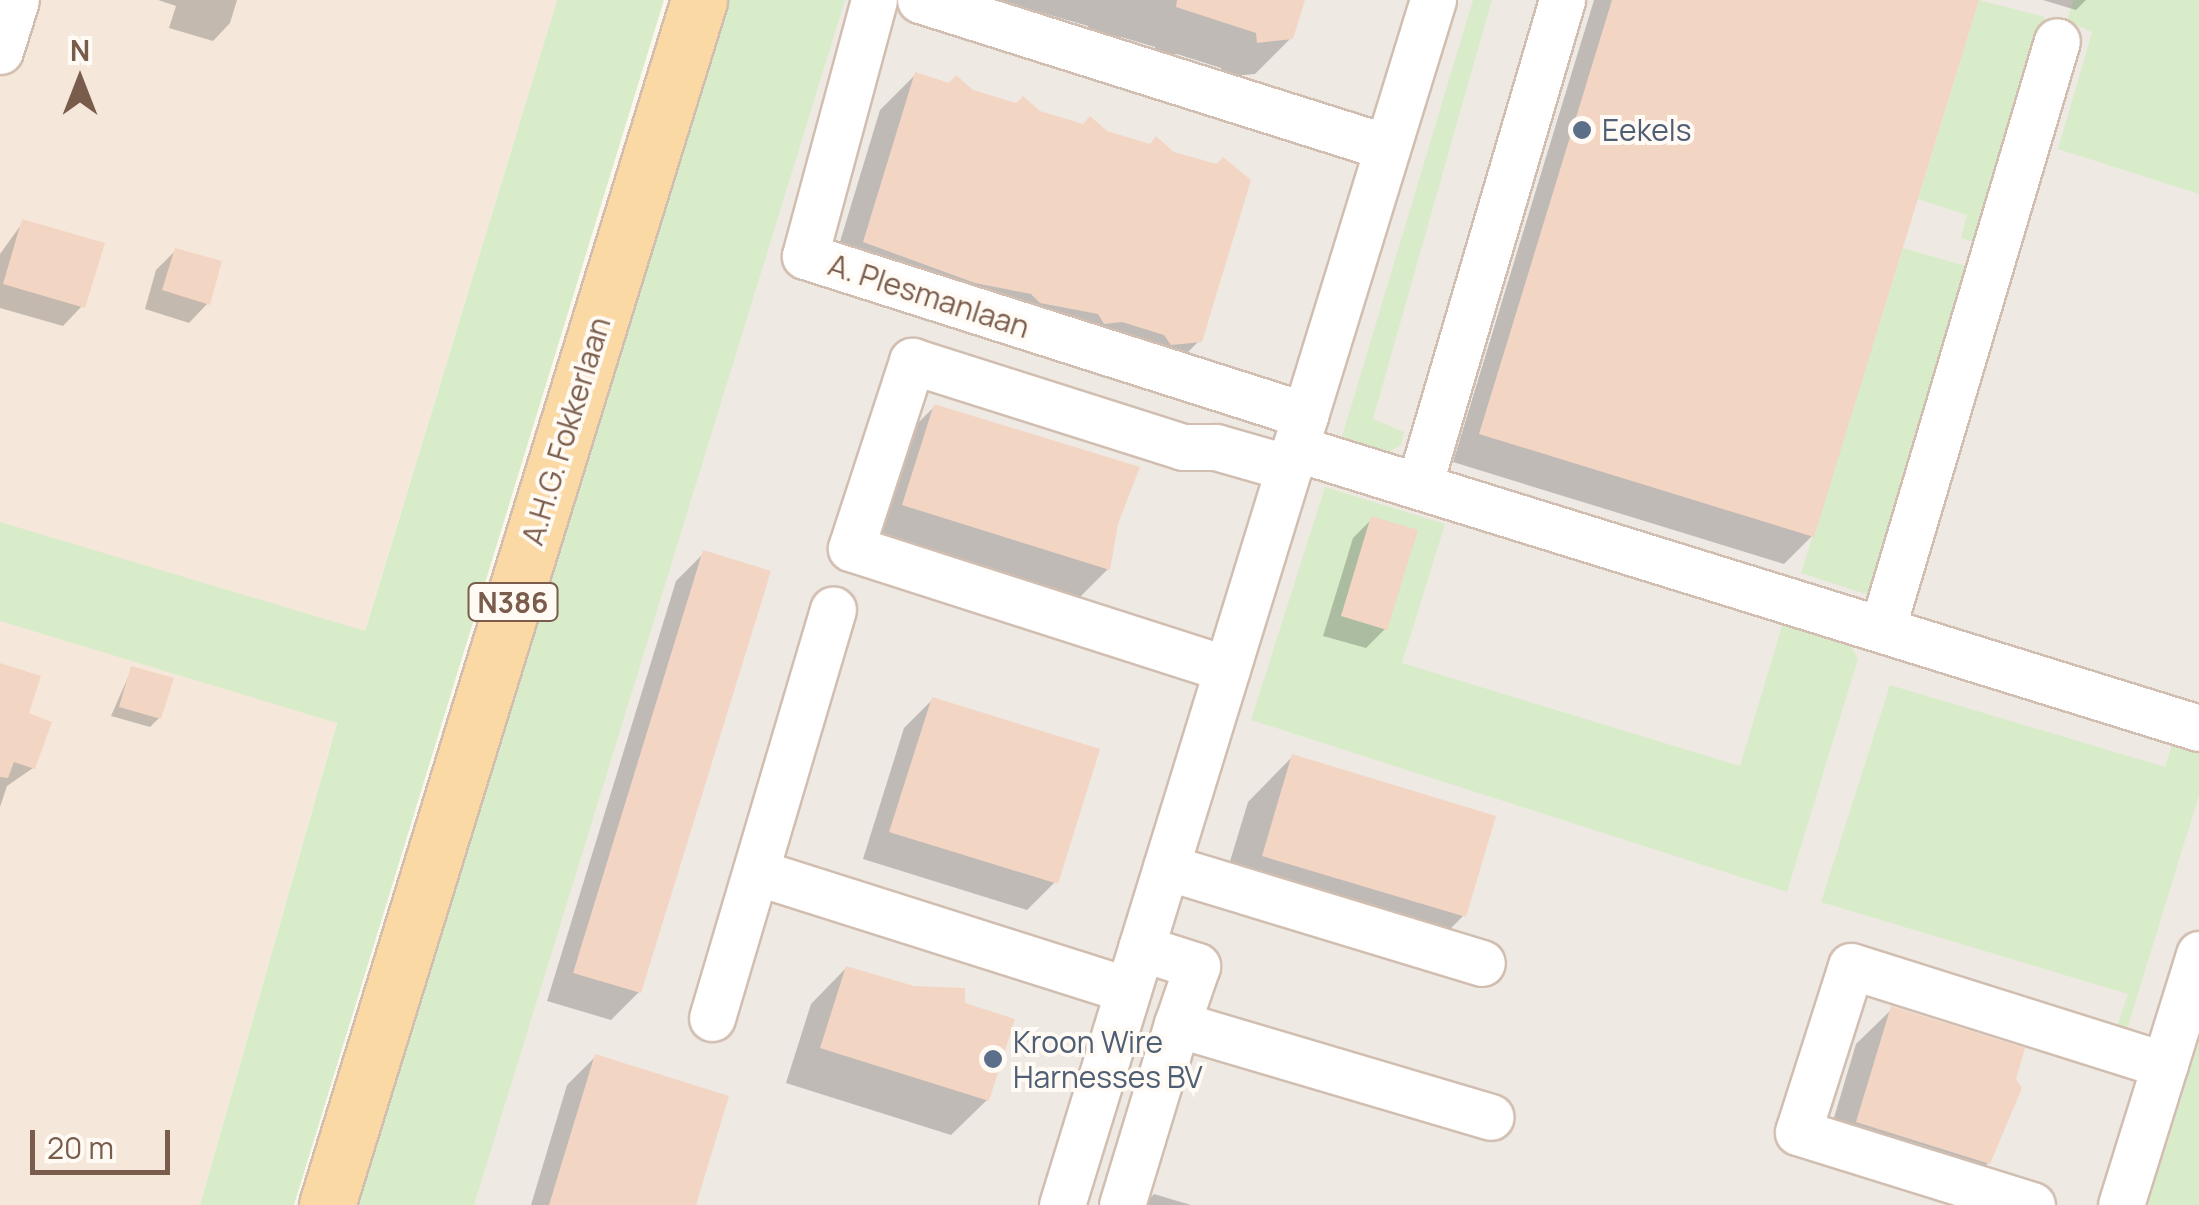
<!DOCTYPE html>
<html>
<head>
<meta charset="utf-8">
<style>
  body { margin:0 }
  #map { position:relative; width:2199px; height:1205px; overflow:hidden; background:#fdf6ec; font-family:Manrope,sans-serif }
  div>[style] { position:absolute }
  .residential>* { inset:0; background:#f5e8da }
  .industrial>* { inset:0; background:#efe9e4 }
  .green>* { inset:0; background:#d8ecc9 }
  .shadow>* { inset:0; background:#0003 }
  .building>* { inset:0; background:#f3d5c3 }
  .roads { filter:drop-shadow(2px 0 #d1beb0) drop-shadow(-2px 0 #d1beb0) drop-shadow(0 2px #d1beb0) drop-shadow(0 -2px #d1beb0) }
  .minor>* { height:45px; margin:-22.5px; padding:0 22.5px; transform-origin:22.5px; border-radius:22.5px; background:#fff }
  .major>* { height:55px; margin:-27.5px; padding:0 27.5px; transform-origin:27.5px; border-radius:27.5px; background:#fbd9a5 }
  .dots>* { width:28px; height:28px; translate:-50% -50%; box-sizing:border-box; border:5px solid #fffaf3; border-radius:50% }
  span { translate:-50% -50%; white-space:nowrap; text-align:center; line-height:1.15; -webkit-text-stroke:8px #fffaf3; paint-order:stroke }
  .shield-label span { padding:2px 8px; background:#fffaf3; border:2px solid; border-radius:8px; -webkit-text-stroke-width:0 }
  .shield-label { font-size:28px; color:#7a5c4d; font-weight:700 }
  .service-label { font-size:30px; color:#4e5e75 }
  .left { translate:0 -50%; text-align:left }
  .street-label { font-size:30px; color:#7a5c4d }
  .north { position:absolute; left:30px; top:30px; width:100px; height:100px; -webkit-text-stroke:8px #fffaf3; paint-order:stroke; rotate:0deg; font-size:28px; font-weight:700; line-height:40px; text-align:center; color:#7a5c4d }
  .north::after { content:''; display:block; margin:auto; width:35px; height:45px; background:#7a5c4d; clip-path:polygon(50% 0,100% 100%,50% 72%,0 100%) }
  .scale { position:absolute; left:30px; top:1130px; width:140px; height:45px; box-sizing:border-box; border:5px solid #7a5c4d; border-top:0; padding-left:12px; font-size:30px; line-height:35px; white-space:nowrap; color:#7a5c4d; -webkit-text-stroke:8px #fffaf3; paint-order:stroke }
</style>
</head>
<body>
<div id="map">
  <div class="residential">
    <div style="clip-path:polygon(0 0,557px 0,337px 722px,200px 1205px,0 1205px)"></div>
  </div>
  <div class="industrial">
    <div style="clip-path:polygon(830px 0,2178px 0,2199px 25px,2199px 1205px,427px 1205px)"></div>
  </div>
  <div class="green">
    <div style="clip-path:polygon(557px 0,664px 0,294px 1205px,200px 1205px,337px 723px,0 621px,0 522px,365px 631px)"></div>
    <div style="clip-path:polygon(724px 0,845px 0,474px 1205px,358px 1205px)"></div>
    <div style="clip-path:polygon(1473px 0,1492px 0,1373px 419px,1404px 432px,1401px 445px,1385px 454px,1341px 440px)"></div>
    <div style="clip-path:polygon(1979px 0,2045px 17px,1977px 243px,1961px 238px,1967px 215px,1918px 199px)"></div>
    <div style="clip-path:polygon(2073px 0,2199px 0,2199px 194px,2058px 149px,2092px 32px,2067px 21px)"></div>
    <div style="clip-path:polygon(1903px 248px,1969px 267px,1878px 598px,1801px 573px)"></div>
    <div style="clip-path:polygon(1325px 487px,1445px 524px,1402px 663px,1740px 766px,1786px 613px,1845px 633px,1858px 659px,1787px 892px,1251px 720px)"></div>
    <div style="clip-path:polygon(1890px 685px,2165px 767px,2175px 735px,2199px 751px,2199px 795px,2125px 1036px,2115px 1032px,2128px 994px,1821px 902px)"></div>
    <div style="clip-path:polygon(2199px 1042px,2199px 1205px,2148px 1205px)"></div>
  </div>
  <div class="shadow">
    <div style="clip-path:polygon(158px 0,237px 0,230px 23px,213px 41px,169px 28px,176px 6px)"></div>
    <div style="clip-path:polygon(1001px 0,1303px 0,1291px 38px,1255px 74px,1222px 77px,1221px 68px,1177px 54px,1156px 57px,1155px 47px,1121px 37px,1089px 36px,1088px 26px,1043px 13px,1022px 15px,1021px 6px)"></div>
    <div style="clip-path:polygon(1594px 0,1976px 0,1812px 536px,1784px 564px,1453px 462px)"></div>
    <div style="clip-path:polygon(2043px 0,2086px 0,2076px 10px)"></div>
    <div style="clip-path:polygon(916px 74px,1200px 340px,1164px 376px,829px 278px,880px 110px)"></div>
    <div style="clip-path:polygon(23px 222px,82px 306px,63px 326px,0 308px,0 254px)"></div>
    <div style="clip-path:polygon(176px 250px,208px 303px,189px 323px,145px 309px,156px 270px)"></div>
    <div style="clip-path:polygon(934px 407px,1108px 569px,1080px 597px,876px 533px,906px 435px)"></div>
    <div style="clip-path:polygon(1372px 519px,1385px 629px,1366px 648px,1323px 636px,1353px 538px)"></div>
    <div style="clip-path:polygon(704px 553px,639px 992px,611px 1020px,547px 1001px,676px 581px)"></div>
    <div style="clip-path:polygon(0 666px,26px 715px,33px 768px,7px 786px,0 807px)"></div>
    <div style="clip-path:polygon(132px 668px,159px 718px,150px 727px,111px 716px)"></div>
    <div style="clip-path:polygon(932px 700px,1055px 882px,1027px 910px,863px 859px,904px 728px)"></div>
    <div style="clip-path:polygon(1293px 756px,1463px 916px,1418px 962px,1218px 901px,1248px 802px)"></div>
    <div style="clip-path:polygon(846px 968px,962px 1005px,987px 1100px,951px 1135px,786px 1083px,811px 1004px)"></div>
    <div style="clip-path:polygon(1892px 1009px,2013px 1079px,1988px 1163px,1952px 1198px,1822px 1158px,1856px 1044px)"></div>
    <div style="clip-path:polygon(595px 1057px,693px 1205px,531px 1205px,567px 1085px)"></div>
    <div style="clip-path:polygon(1154px 1194px,1191px 1205px,1143px 1205px)"></div>
  </div>
  <div class="building">
    <div style="clip-path:polygon(1177px 0,1305px 0,1293px 39px,1257px 43px,1256px 33px,1176px 7px)"></div>
    <div style="clip-path:polygon(1612px 0,1979px 0,1814px 537px,1479px 434px)"></div>
    <div style="clip-path:polygon(915px 72px,949px 83px,956px 75px,973px 90px,1016px 103px,1023px 96px,1040px 111px,1083px 124px,1090px 116px,1107px 131px,1150px 144px,1156px 136px,1174px 152px,1217px 164px,1223px 157px,1251px 180px,1202px 342px,1171px 345px,1164px 335px,1122px 322px,1104px 324px,1098px 314px,1040px 303px,1031px 294px,975px 283px,863px 242px)"></div>
    <div style="clip-path:polygon(22px 219px,105px 243px,85px 308px,3px 284px)"></div>
    <div style="clip-path:polygon(175px 248px,222px 261px,210px 305px,162px 290px)"></div>
    <div style="clip-path:polygon(934px 404px,1140px 467px,1118px 524px,1110px 570px,902px 505px)"></div>
    <div style="clip-path:polygon(1371px 516px,1418px 530px,1387px 630px,1341px 616px)"></div>
    <div style="clip-path:polygon(703px 550px,771px 571px,641px 993px,573px 973px)"></div>
    <div style="clip-path:polygon(0 663px,41px 676px,29px 713px,52px 722px,35px 769px,14px 762px,8px 778px,0 777px)"></div>
    <div style="clip-path:polygon(131px 666px,174px 678px,161px 719px,119px 707px)"></div>
    <div style="clip-path:polygon(932px 697px,1100px 749px,1058px 884px,889px 832px)"></div>
    <div style="clip-path:polygon(1292px 754px,1496px 816px,1466px 917px,1262px 856px)"></div>
    <div style="clip-path:polygon(846px 966px,914px 986px,965px 988px,965px 1003px,1015px 1019px,989px 1101px,820px 1048px)"></div>
    <div style="clip-path:polygon(1891px 1006px,2025px 1048px,2016px 1079px,2022px 1088px,1990px 1164px,1856px 1122px)"></div>
    <div style="clip-path:polygon(595px 1054px,729px 1096px,696px 1205px,549px 1205px)"></div>
  </div>
  <div class="roads">
    <div class="minor">
      <div style="left:874px;top:0;width:265px;rotate:105.1deg"></div>
      <div style="left:805px;top:256px;width:525px;rotate:17.64deg"></div>
      <div style="left:920px;top:0;width:490px;rotate:17.5deg"></div>
      <div style="left:0;top:51px;width:53px;rotate:-72.6deg"></div>
      <div style="left:1295px;top:448px;width:946px;rotate:17.21deg"></div>
      <div style="left:1419px;top:486px;width:507px;rotate:-73.6deg"></div>
      <div style="left:1883px;top:626px;width:610px;rotate:-73.44deg"></div>
      <div style="left:1227px;top:669px;width:395px;rotate:-162.2deg"></div>
      <div style="left:851px;top:548px;width:197px;rotate:-71.9deg"></div>
      <div style="left:912px;top:361px;width:284px;rotate:17.6deg"></div>
      <div style="left:1183px;top:447px;width:33px"></div>
      <div style="left:1216px;top:447px;width:76px;rotate:16deg"></div>
      <div style="left:1166px;top:867px;width:330px;rotate:16.9deg"></div>
      <div style="left:756px;top:872px;width:390px;rotate:17.6deg"></div>
      <div style="left:1141px;top:948px;width:59px;rotate:17.8deg"></div>
      <div style="left:1197px;top:966px;width:61px;rotate:109deg"></div>
      <div style="left:1177px;top:1024px;width:327px;rotate:16.5deg"></div>
      <div style="left:712px;top:1018px;width:426px;rotate:-73.5deg"></div>
      <div style="left:1062px;top:1205px;width:1261px;rotate:-72.89deg"></div>
      <div style="left:1122px;top:1205px;width:189px;rotate:-73.1deg"></div>
      <div style="left:2032px;top:1205px;width:245px;rotate:-162.7deg"></div>
      <div style="left:1798px;top:1132px;width:174px;rotate:-72.3deg"></div>
      <div style="left:1851px;top:966px;width:329px;rotate:17.5deg"></div>
      <div style="left:2121px;top:1205px;width:263px;rotate:-72.7deg"></div>
    </div>
    <div class="major">
      <div style="left:327px;top:1205px;width:1261px;rotate:-72.84deg"></div>
    </div>
  </div>
  <div class="dots">
    <div style="left:1582px;top:130px;background:#5c6f8a"></div>
    <div style="left:993px;top:1059px;background:#5c6f8a"></div>
  </div>
  <div class="shield-label">
    <span style="left:513px;top:602px">N386</span>
  </div>
  <div class="service-label">
    <span class="left" style="left:1602px;top:130px">Eekels</span>
    <span class="left" style="left:1013px;top:1059px">Kroon Wire<br>Harnesses BV</span>
  </div>
  <div class="street-label">
    <span style="left:929px;top:296px;rotate:18deg">A. Plesmanlaan</span>
    <span style="left:566px;top:431px;rotate:-73deg">A.H.G. Fokkerlaan</span>
  </div>
  <div class="north">N</div>
  <div class="scale">20 m</div>
</div>
</body>
</html>
